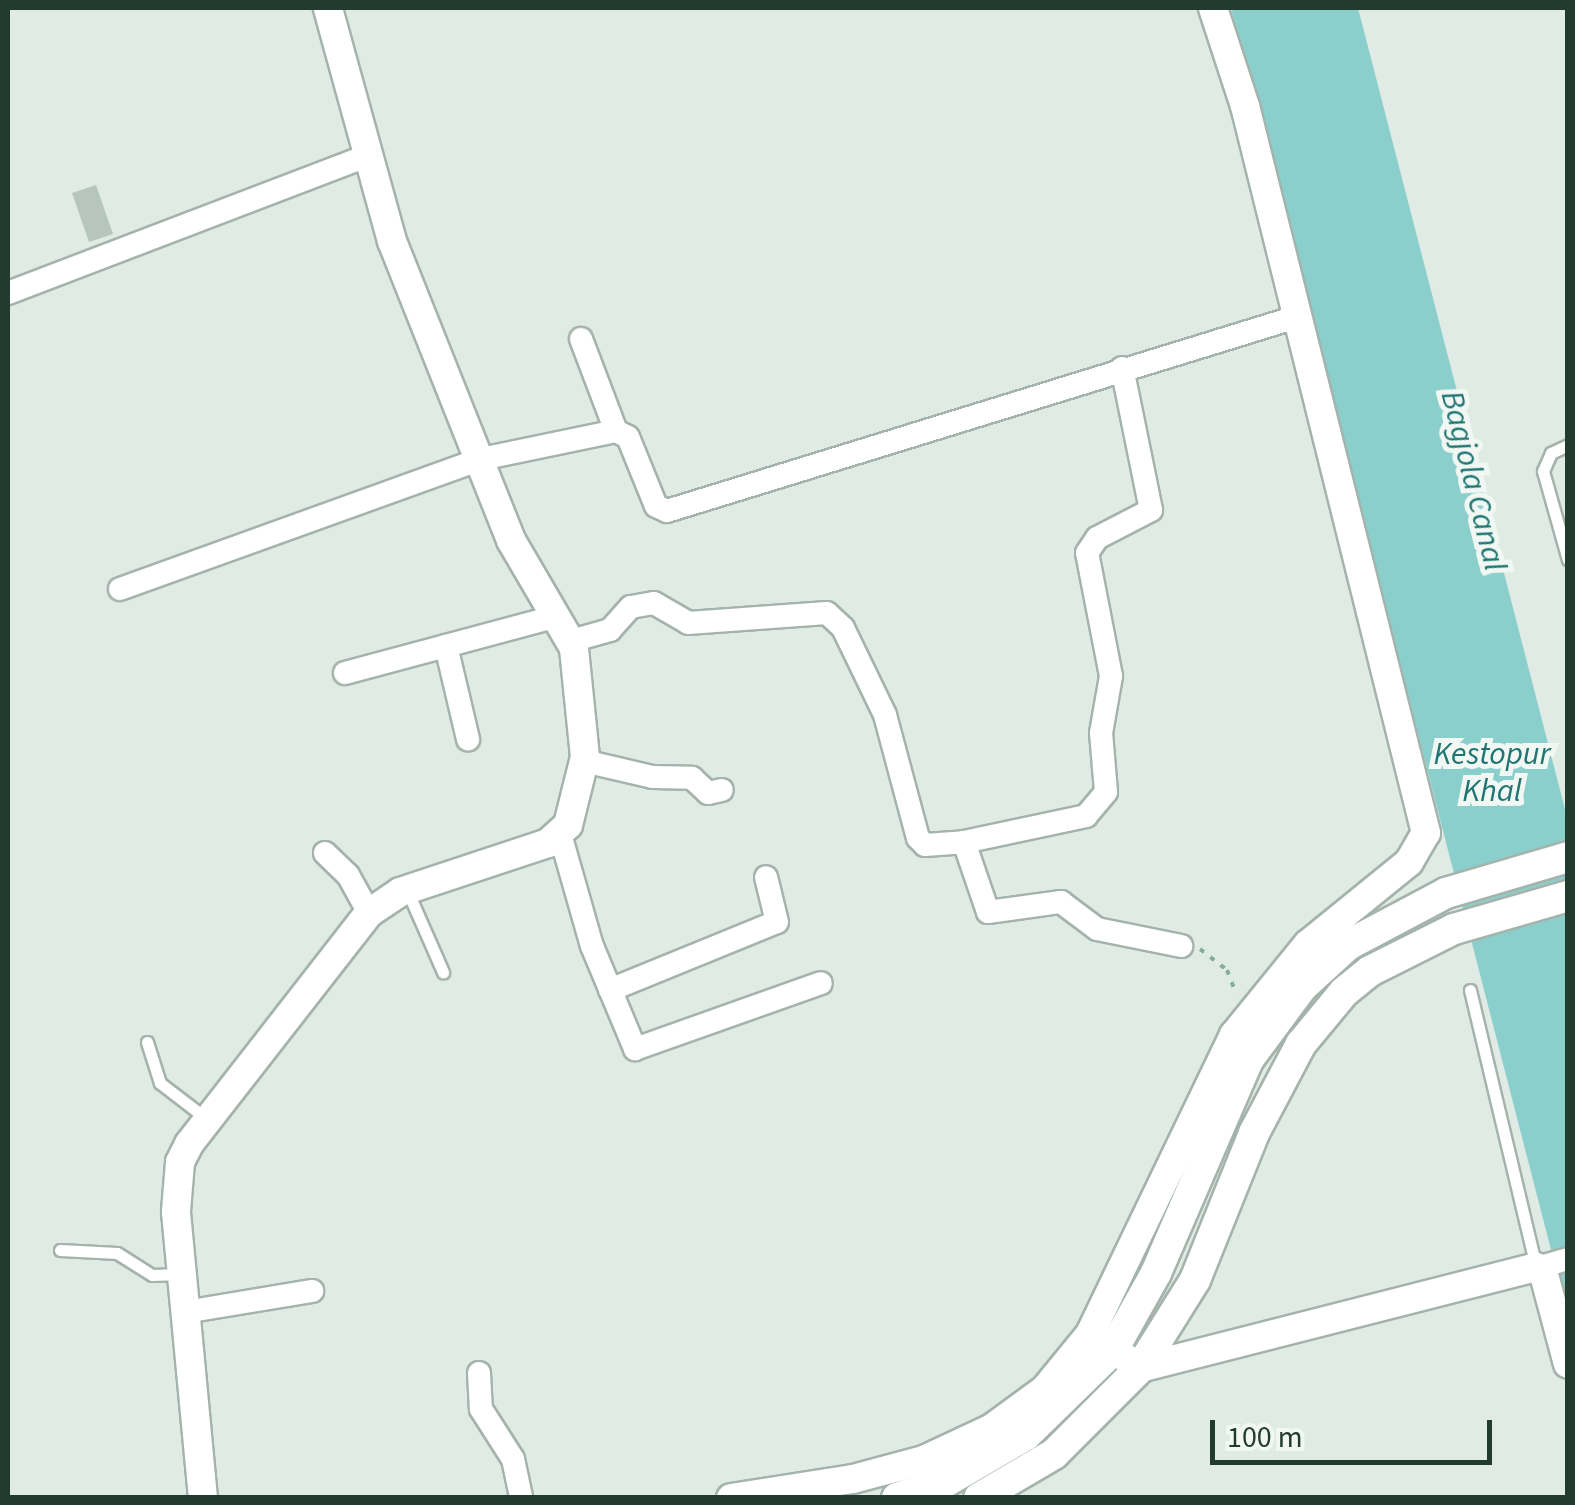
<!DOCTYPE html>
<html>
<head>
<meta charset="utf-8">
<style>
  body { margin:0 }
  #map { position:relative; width:1575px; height:1505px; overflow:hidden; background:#e1ebe5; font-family:"Source Sans 3",sans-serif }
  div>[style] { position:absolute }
  .water>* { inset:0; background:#8bcfcc }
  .building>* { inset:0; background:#b6c6bd }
  .path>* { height:4px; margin-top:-2px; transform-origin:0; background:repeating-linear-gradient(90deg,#82ae98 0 5px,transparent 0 13px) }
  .roads { filter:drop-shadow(2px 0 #a4b3ab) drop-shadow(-2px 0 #a4b3ab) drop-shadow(0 2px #a4b3ab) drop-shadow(0 -2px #a4b3ab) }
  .service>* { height:11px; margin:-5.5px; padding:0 5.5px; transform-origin:5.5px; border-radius:5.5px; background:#fff }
  .minor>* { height:22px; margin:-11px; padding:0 11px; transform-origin:11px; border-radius:11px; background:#fff }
  .tertiary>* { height:28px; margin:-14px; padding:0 14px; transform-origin:14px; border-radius:14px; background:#fff }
  .secondary>* { height:30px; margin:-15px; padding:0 15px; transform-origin:15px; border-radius:15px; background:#fff }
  span { translate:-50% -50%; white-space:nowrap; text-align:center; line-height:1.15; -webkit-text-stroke:10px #f1f8f3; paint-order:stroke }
  .water-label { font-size:32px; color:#1e7572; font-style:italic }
  .frame { position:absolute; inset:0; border:10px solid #223b2f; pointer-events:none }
  .scale { position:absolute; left:1210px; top:1420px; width:282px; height:45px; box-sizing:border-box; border:5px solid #223b2f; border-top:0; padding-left:12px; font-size:30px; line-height:35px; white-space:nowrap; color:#223b2f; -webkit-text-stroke:8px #f1f8f3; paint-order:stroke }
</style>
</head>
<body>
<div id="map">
  <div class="water">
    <div style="clip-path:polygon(1231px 8px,1358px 8px,1567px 817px,1567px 1312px)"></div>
  </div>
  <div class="building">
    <div style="clip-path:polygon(96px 185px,113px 234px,89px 242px,72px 193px)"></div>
  </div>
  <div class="path">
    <div style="left:1200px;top:949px;width:34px;rotate:38deg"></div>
    <div style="left:1227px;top:970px;width:26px;rotate:69deg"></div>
  </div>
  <div class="roads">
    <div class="service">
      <div style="left:1568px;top:445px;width:19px;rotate:155deg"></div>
      <div style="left:1551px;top:453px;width:20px;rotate:114deg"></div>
      <div style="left:1543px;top:471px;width:92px;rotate:74.3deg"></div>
      <div style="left:407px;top:890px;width:90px;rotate:66.3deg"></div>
      <div style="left:1470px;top:990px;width:285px;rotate:76.6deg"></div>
      <div style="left:147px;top:1042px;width:43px;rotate:72.4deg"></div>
      <div style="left:160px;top:1083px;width:59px;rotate:37.5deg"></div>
      <div style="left:60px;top:1250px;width:57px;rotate:3deg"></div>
      <div style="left:117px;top:1253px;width:41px;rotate:32.2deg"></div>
      <div style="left:152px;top:1275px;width:29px;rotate:-2deg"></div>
    </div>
    <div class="minor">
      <div style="left:8px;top:293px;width:382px;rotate:-20.9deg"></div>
      <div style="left:581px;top:339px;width:98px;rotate:69.2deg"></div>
      <div style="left:120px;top:589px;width:384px;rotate:-19.8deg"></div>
      <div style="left:481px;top:459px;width:138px;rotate:-11.7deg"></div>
      <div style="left:616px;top:431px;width:13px;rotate:27deg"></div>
      <div style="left:628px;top:437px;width:74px;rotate:67.9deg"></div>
      <div style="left:656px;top:506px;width:12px;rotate:24deg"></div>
      <div style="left:667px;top:511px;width:655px;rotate:-17.13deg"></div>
      <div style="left:571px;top:641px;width:41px;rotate:-15.8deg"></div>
      <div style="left:610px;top:630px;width:31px;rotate:-48deg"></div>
      <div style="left:631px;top:607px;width:23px;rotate:-10deg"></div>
      <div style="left:654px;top:603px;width:39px;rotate:30deg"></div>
      <div style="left:688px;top:623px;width:139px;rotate:-4.1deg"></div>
      <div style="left:827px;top:613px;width:22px;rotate:43deg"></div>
      <div style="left:843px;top:628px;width:97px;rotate:64.2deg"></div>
      <div style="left:885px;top:715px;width:127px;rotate:75deg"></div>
      <div style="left:918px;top:838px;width:10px;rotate:45deg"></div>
      <div style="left:925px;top:845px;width:39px;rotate:-4deg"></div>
      <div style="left:964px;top:842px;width:74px;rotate:71.1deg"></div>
      <div style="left:988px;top:912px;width:74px;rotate:-7.8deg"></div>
      <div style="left:1061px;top:902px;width:45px;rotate:36.9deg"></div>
      <div style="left:1097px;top:929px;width:86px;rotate:11.4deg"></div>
      <div style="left:446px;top:646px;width:96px;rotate:76.7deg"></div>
      <div style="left:345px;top:673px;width:220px;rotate:-15deg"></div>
      <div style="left:584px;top:761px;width:71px;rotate:13.1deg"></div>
      <div style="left:653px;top:777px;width:39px;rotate:1deg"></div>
      <div style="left:692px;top:778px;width:22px;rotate:43deg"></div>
      <div style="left:708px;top:793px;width:14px;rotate:-12deg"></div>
      <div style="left:560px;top:834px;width:116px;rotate:74.1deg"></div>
      <div style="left:592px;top:946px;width:112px;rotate:67.3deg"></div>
      <div style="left:635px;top:1049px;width:197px;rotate:-19.5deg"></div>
      <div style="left:964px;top:842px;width:125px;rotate:-12deg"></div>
      <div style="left:1086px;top:816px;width:31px;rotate:-50deg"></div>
      <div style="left:1106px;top:792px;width:59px;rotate:-94.8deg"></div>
      <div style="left:1101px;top:733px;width:58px;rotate:-80deg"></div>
      <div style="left:1111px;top:676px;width:125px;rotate:-101deg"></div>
      <div style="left:1087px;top:553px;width:18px;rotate:-56deg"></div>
      <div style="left:1097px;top:538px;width:61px;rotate:-27.4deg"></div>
      <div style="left:1151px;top:510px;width:145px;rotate:-101.5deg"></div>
      <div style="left:325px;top:853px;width:32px;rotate:44deg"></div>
      <div style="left:348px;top:875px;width:43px;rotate:61.1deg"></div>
      <div style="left:610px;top:990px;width:180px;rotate:-22.2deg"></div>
      <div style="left:777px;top:922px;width:46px;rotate:-103.7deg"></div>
      <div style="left:1540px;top:1267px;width:29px;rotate:-16deg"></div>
      <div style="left:185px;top:1312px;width:129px;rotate:-9.4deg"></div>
      <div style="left:479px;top:1373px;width:36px;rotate:87deg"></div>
      <div style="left:481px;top:1409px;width:59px;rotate:57.4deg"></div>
      <div style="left:513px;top:1459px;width:40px;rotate:78deg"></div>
    </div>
    <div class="tertiary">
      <div style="left:1096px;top:1337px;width:54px;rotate:35.2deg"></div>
      <div style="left:1140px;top:1368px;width:409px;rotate:-14.3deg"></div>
      <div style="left:1536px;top:1267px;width:8px;rotate:30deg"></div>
      <div style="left:1543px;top:1271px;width:96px;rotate:75deg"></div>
      <div style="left:203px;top:1498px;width:288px;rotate:-95.4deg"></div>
      <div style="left:176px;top:1211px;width:49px;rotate:-85.3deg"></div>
      <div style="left:180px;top:1162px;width:20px;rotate:-63deg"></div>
      <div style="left:189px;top:1144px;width:293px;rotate:-52.1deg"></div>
      <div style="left:369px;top:913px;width:37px;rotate:-34deg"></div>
      <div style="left:400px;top:892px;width:156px;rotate:-18.3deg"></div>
      <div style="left:548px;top:843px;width:27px;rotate:-42deg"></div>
      <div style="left:568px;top:825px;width:70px;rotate:-76deg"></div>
      <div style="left:585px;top:757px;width:110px;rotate:-95.8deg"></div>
      <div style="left:574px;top:648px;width:125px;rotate:-120.3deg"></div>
      <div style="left:511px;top:540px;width:322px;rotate:-111.7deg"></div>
      <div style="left:392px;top:241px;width:242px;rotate:-105.4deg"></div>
      <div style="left:731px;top:1498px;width:123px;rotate:-8.9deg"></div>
      <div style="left:853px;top:1479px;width:73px;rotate:-15deg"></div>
      <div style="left:924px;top:1460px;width:75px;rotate:-25.2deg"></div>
      <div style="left:992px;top:1428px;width:66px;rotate:-36.3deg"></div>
      <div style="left:1045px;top:1389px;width:71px;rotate:-50.7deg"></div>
      <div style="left:1090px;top:1334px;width:332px;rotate:-64.3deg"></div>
      <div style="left:1234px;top:1035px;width:117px;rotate:-50.9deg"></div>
      <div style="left:1308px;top:944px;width:130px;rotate:-39.1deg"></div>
      <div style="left:1409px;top:862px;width:34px;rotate:-60deg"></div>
      <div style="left:1426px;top:833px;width:749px;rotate:-103.98deg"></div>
      <div style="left:1245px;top:106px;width:103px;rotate:-108.1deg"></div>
    </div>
    <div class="secondary">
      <div style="left:897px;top:1498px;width:53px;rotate:-18.8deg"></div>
      <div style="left:947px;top:1481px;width:91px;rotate:-30.2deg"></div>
      <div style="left:1026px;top:1435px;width:122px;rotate:-44.3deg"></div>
      <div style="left:1113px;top:1350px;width:88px;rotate:-60.8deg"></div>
      <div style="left:1156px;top:1273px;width:232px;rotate:-66.6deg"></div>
      <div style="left:1248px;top:1060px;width:91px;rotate:-53.5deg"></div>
      <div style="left:1302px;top:987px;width:62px;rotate:-42.4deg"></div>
      <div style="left:1348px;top:945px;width:111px;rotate:-28deg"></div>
      <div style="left:1446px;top:893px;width:127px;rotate:-16.4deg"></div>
      <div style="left:979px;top:1498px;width:87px;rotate:-30.4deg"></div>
      <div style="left:1054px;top:1454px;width:122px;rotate:-45deg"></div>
      <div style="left:1140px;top:1368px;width:104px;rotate:-58deg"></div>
      <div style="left:1195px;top:1280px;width:158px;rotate:-68.1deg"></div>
      <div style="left:1254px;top:1133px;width:101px;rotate:-62.2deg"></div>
      <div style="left:1301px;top:1044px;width:67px;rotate:-50.4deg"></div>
      <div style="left:1344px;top:992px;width:33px;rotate:-39deg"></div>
      <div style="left:1370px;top:971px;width:94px;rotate:-26.6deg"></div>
      <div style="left:1454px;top:929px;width:119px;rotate:-16.1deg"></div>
    </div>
  </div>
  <div class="water-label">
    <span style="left:1473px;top:481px;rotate:76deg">Bagjola Canal</span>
    <span style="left:1492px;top:773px">Kestopur<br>Khal</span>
  </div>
  <div class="frame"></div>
  <div class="scale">100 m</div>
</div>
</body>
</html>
